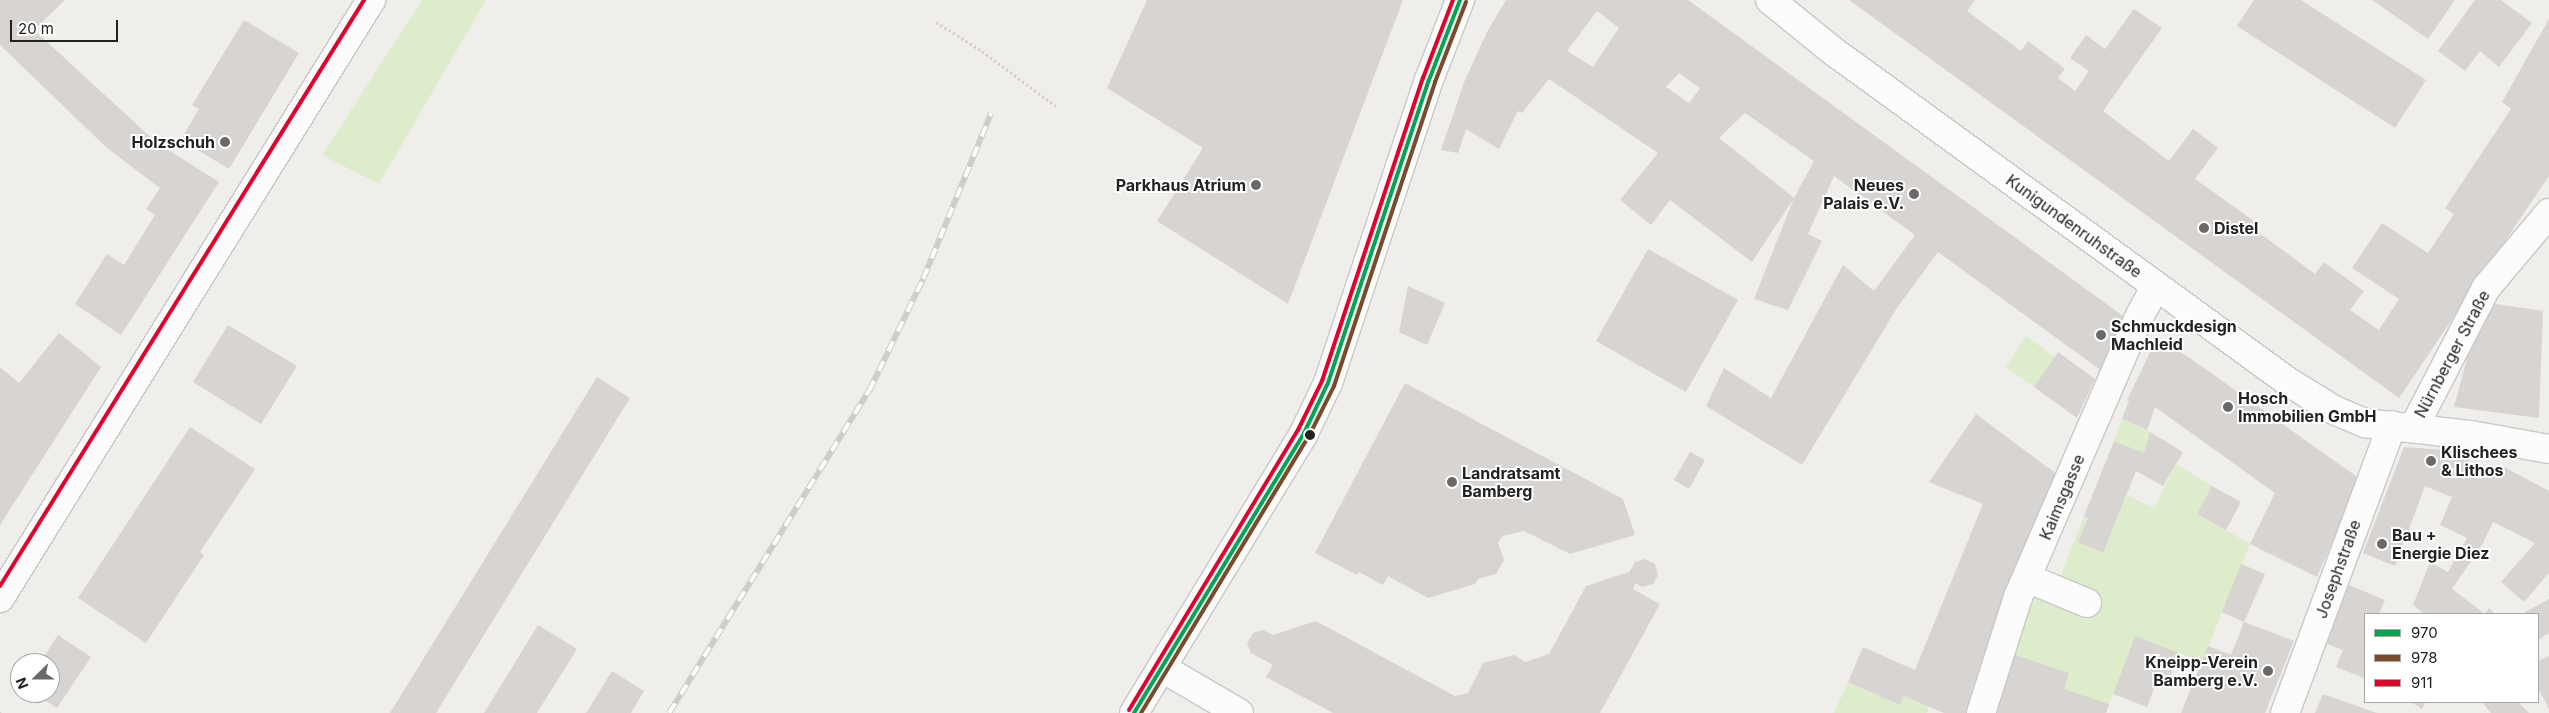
<!DOCTYPE html>
<html>
<head>
<meta charset="utf-8">
<style>
  body { margin:0 }
  #map { position:relative; width:2549px; height:713px; overflow:hidden; background:#f0eeeb; font-family:Inter,sans-serif }
  div>[style] { position:absolute }
  .grass>* { inset:0; background:#ddeccb }
  .building>* { inset:0; background:#d7d4d2 }
  .path>* { height:3px; margin-top:-1.5px; transform-origin:0; background:repeating-linear-gradient(90deg,#dccecd 0 2.5px,transparent 0 5px) }
  .roads { filter:drop-shadow(1px 0 #c9c8c7) drop-shadow(-1px 0 #c9c8c7) drop-shadow(0 1px #c9c8c7) drop-shadow(0 -1px #c9c8c7) }
  .minor>* { height:28px; margin:-14px; padding:0 14px; transform-origin:14px; border-radius:14px; background:#fdfcfc }
  .rail>* { height:5.5px; margin-top:-2.75px; transform-origin:0; background:repeating-linear-gradient(90deg,#fff 0 11px,#ccc 0 22px); box-sizing:border-box; border-block:1px solid #ccc }
  .bus-1>* { height:4px; margin:-2px; padding:0 2px; transform-origin:2px; border-radius:2px; background:#00a651 }
  .bus-2>* { height:4px; margin:-2px; padding:0 2px; transform-origin:2px; border-radius:2px; background:#7a4b2a }
  .bus-3>* { height:4px; margin:-2px; padding:0 2px; transform-origin:2px; border-radius:2px; background:#e4002b }
  .dots>* { width:14px; height:14px; translate:-50% -50%; box-sizing:border-box; border:2px solid #fff; border-radius:50% }
  span { translate:-50% -50%; white-space:nowrap; text-align:center; line-height:1.15; -webkit-text-stroke:4px #fff; paint-order:stroke }
  .poi-label { font-size:16px; color:#222; font-weight:700 }
  .right { translate:-100% -50%; text-align:right }
  .left { translate:0 -50%; text-align:left }
  .street-label { font-size:16px; color:#222 }
  .legend { position:absolute; left:2364px; top:613px; width:175px; height:90px; box-sizing:border-box; background:#fff; border:1px solid #a7a7a7; margin:0; padding:6px 9px; list-style:none; font-size:15px; color:#222 }
  .legend li { display:flex; align-items:center; gap:10px; height:25px }
  .legend b { width:25px; border:1px solid #a7a7a7 }
  .north { position:absolute; left:10px; top:653px; width:50px; height:50px; box-sizing:border-box; background:#fff; border:1px solid #a7a7a7; border-radius:50%; rotate:248deg; font-size:14px; font-weight:700; line-height:20px; text-align:center; color:#222 }
  .north::after { content:''; display:block; margin:auto; width:18px; height:22px; background:#6a6968; clip-path:polygon(50% 0,100% 100%,50% 72%,0 100%) }
  .scale { position:absolute; left:10px; top:20px; width:108px; height:22px; box-sizing:border-box; border:2px solid #222; border-top:0; padding-left:6px; font-size:15px; line-height:18px; white-space:nowrap; color:#222; -webkit-text-stroke:4px #fff; paint-order:stroke }
</style>
</head>
<body>
<div id="map">
  <div class="grass">
    <div style="clip-path:polygon(422px 0,486px 0,379px 184px,322px 155px)"></div>
    <div style="clip-path:polygon(2026px 336px,2055px 357px,2034px 387px,2006px 367px)"></div>
    <div style="clip-path:polygon(2122px 418px,2150px 432px,2144px 453px,2114px 441px)"></div>
    <div style="clip-path:polygon(2176px 464px,2212px 486px,2197px 514px,2250px 544px,2202px 662px,2135px 636px,2109px 704px,2064px 689px,2069px 673px,2010px 653px,2030px 593px,2051px 601px,2084px 516px,2088px 518px,2078px 542px,2103px 553px,2127px 495px,2154px 508px)"></div>
    <div style="clip-path:polygon(1848px 682px,1900px 705px,1904px 696px,1929px 706px,1927px 713px,1834px 713px)"></div>
  </div>
  <div class="building">
    <div style="clip-path:polygon(0 0,65px 0,34px 30px,156px 142px,219px 182px,121px 335px,75px 304px,107px 254px,124px 265px,155px 215px,146px 209px,160px 188px,107px 148px,0 45px)"></div>
    <div style="clip-path:polygon(1147px 0,1403px 0,1288px 304px,1157px 221px,1203px 148px,1107px 88px)"></div>
    <div style="clip-path:polygon(evenodd,1506px 0,1688px 0,2123px 316px,2102px 371px,1938px 252px,1897px 308px,1802px 465px,1706px 406px,1724px 368px,1771px 398px,1843px 265px,1874px 291px,1915px 235px,1834px 176px,1808px 234px,1822px 241px,1788px 310px,1754px 299px,1794px 198px,1814px 161px,1745px 113px,1719px 138px,1794px 198px,1752px 262px,1670px 200px,1651px 225px,1620px 200px,1658px 153px,1549px 79px,1522px 113px,1518px 111px,1499px 149px,1466px 129px,1458px 153px,1441px 150px,1465px 80px,1488px 30px,1506px 0,1597px 11px,1619px 28px,1593px 67px,1567px 51px,1597px 11px,1506px 0,1679px 73px,1700px 88px,1689px 103px,1666px 87px,1679px 73px)"></div>
    <div style="clip-path:polygon(1849px 0,1975px 0,1967px 11px,2021px 51px,2028px 41px,2065px 69px,2058px 78px,2075px 91px,2089px 71px,2070px 58px,2086px 35px,2105px 49px,2134px 9px,2162px 28px,2103px 111px,2169px 161px,2193px 129px,2218px 148px,2195px 179px,2254px 221px,2250px 226px,2315px 274px,2324px 262px,2364px 291px,2350px 310px,2379px 330px,2399px 299px,2352px 268px,2382px 223px,2428px 253px,2454px 214px,2445px 208px,2511px 109px,2502px 102px,2549px 19px,2549px 176px,2399px 398px)"></div>
    <div style="clip-path:polygon(2254px 0,2301px 0,2426px 80px,2395px 128px,2237px 26px)"></div>
    <div style="clip-path:polygon(2372px 0,2455px 0,2428px 39px)"></div>
    <div style="clip-path:polygon(2475px 0,2501px 0,2532px 23px,2499px 67px,2480px 51px,2465px 71px,2438px 51px)"></div>
    <div style="clip-path:polygon(244px 20px,299px 53px,229px 169px,181px 140px,199px 109px,192px 105px)"></div>
    <div style="clip-path:polygon(1648px 249px,1738px 300px,1686px 392px,1596px 341px)"></div>
    <div style="clip-path:polygon(1408px 286px,1445px 303px,1427px 345px,1399px 332px)"></div>
    <div style="clip-path:polygon(2489px 303px,2543px 311px,2539px 418px,2454px 407px,2469px 351px)"></div>
    <div style="clip-path:polygon(228px 325px,297px 366px,261px 424px,193px 382px)"></div>
    <div style="clip-path:polygon(59px 333px,101px 367px,0 525px,0 367px,19px 383px)"></div>
    <div style="clip-path:polygon(2156px 340px,2187px 356px,2360px 479px,2317px 577px,2250px 544px,2275px 493px,2155px 407px,2147px 430px,2122px 418px,2129px 401px,2127px 400px)"></div>
    <div style="clip-path:polygon(2058px 352px,2095px 379px,2077px 418px,2034px 387px)"></div>
    <div style="clip-path:polygon(597px 377px,630px 398px,436px 713px,390px 713px)"></div>
    <div style="clip-path:polygon(1405px 383px,1623px 499px,1635px 535px,1570px 554px,1524px 531px,1502px 536px,1498px 543px,1504px 560px,1496px 574px,1478px 579px,1475px 584px,1428px 598px,1388px 576px,1383px 585px,1359px 572px,1357px 575px,1315px 553px)"></div>
    <div style="clip-path:polygon(1976px 414px,2059px 476px,1971px 691px,1975px 693px,1971px 713px,1944px 713px,1904px 696px,1900px 705px,1848px 682px,1863px 647px,1915px 670px,1983px 504px,1929px 482px)"></div>
    <div style="clip-path:polygon(190px 427px,255px 469px,200px 552px,204px 555px,146px 643px,78px 598px)"></div>
    <div style="clip-path:polygon(2150px 432px,2183px 452px,2163px 486px,2136px 471px,2103px 553px,2078px 542px,2088px 518px,2084px 516px,2114px 441px,2144px 453px)"></div>
    <div style="clip-path:polygon(2404px 447px,2473px 452px,2466px 467px,2490px 478px,2495px 469px,2504px 467px,2549px 491px,2549px 573px,2524px 602px,2501px 582px,2535px 543px,2493px 522px,2482px 545px,2452px 589px,2485px 614px,2489px 608px,2495px 614px,2420px 614px,2422px 612px,2413px 605px,2430px 562px,2448px 572px,2467px 538px,2440px 525px,2452px 497px,2425px 486px,2395px 566px,2363px 553px)"></div>
    <div style="clip-path:polygon(1690px 452px,1705px 460px,1689px 489px,1674px 480px)"></div>
    <div style="clip-path:polygon(2212px 486px,2241px 502px,2226px 530px,2197px 514px)"></div>
    <div style="clip-path:polygon(1645px 559px,1655px 564px,1658px 575px,1653px 584px,1642px 587px,1635px 583px,1633px 589px,1660px 604px,1600px 713px,1333px 713px,1266px 677px,1273px 665px,1251px 653px,1247px 643px,1253px 633px,1263px 630px,1273px 635px,1316px 621px,1455px 696px,1468px 693px,1483px 663px,1514px 655px,1525px 662px,1549px 654px,1586px 586px,1629px 572px,1635px 562px)"></div>
    <div style="clip-path:polygon(2241px 564px,2265px 574px,2244px 622px,2222px 612px)"></div>
    <div style="clip-path:polygon(2349px 585px,2385px 600px,2379px 614px,2365px 614px,2364px 678px,2336px 667px,2343px 650px,2325px 643px)"></div>
    <div style="clip-path:polygon(2549px 599px,2549px 633px,2538px 640px,2538px 614px,2522px 614px)"></div>
    <div style="clip-path:polygon(2244px 622px,2294px 641px,2265px 713px,2181px 713px,2208px 646px,2231px 655px)"></div>
    <div style="clip-path:polygon(538px 625px,577px 649px,537px 713px,484px 713px)"></div>
    <div style="clip-path:polygon(58px 635px,91px 657px,57px 708px,34px 693px,50px 693px,50px 663px,40px 663px)"></div>
    <div style="clip-path:polygon(2135px 636px,2179px 653px,2168px 682px,2158px 678px,2147px 707px,2113px 694px)"></div>
    <div style="clip-path:polygon(2010px 653px,2069px 673px,2064px 689px,2109px 704px,2106px 713px,1990px 713px)"></div>
    <div style="clip-path:polygon(2549px 656px,2549px 709px,2538px 688px,2538px 661px)"></div>
    <div style="clip-path:polygon(612px 671px,644px 691px,631px 713px,586px 713px)"></div>
    <div style="clip-path:polygon(2323px 694px,2377px 713px,2315px 713px)"></div>
    <div style="clip-path:polygon(2411px 702px,2426px 702px,2422px 709px)"></div>
    <div style="clip-path:polygon(2482px 702px,2518px 702px,2529px 713px,2491px 713px)"></div>
  </div>
  <div class="path">
    <div style="left:936px;top:22px;width:54px;rotate:32.2deg"></div>
    <div style="left:982px;top:51px;width:92px;rotate:36.6deg"></div>
    <div style="left:0;top:712px;width:1px;rotate:45deg"></div>
  </div>
  <div class="roads">
    <div class="minor">
      <div style="left:1770px;top:0;width:81px;rotate:39deg"></div>
      <div style="left:1833px;top:51px;width:561px;rotate:36.01deg"></div>
      <div style="left:2287px;top:381px;width:55px;rotate:31.7deg"></div>
      <div style="left:2334px;top:410px;width:33px;rotate:23deg"></div>
      <div style="left:2364px;top:423px;width:108px;rotate:6.4deg"></div>
      <div style="left:2471px;top:435px;width:79px;rotate:10.2deg"></div>
      <div style="left:2414px;top:427px;width:157px;rotate:-62.6deg"></div>
      <div style="left:2486px;top:288px;width:98px;rotate:-50deg"></div>
      <div style="left:2027px;top:578px;width:65px;rotate:22.6deg"></div>
      <div style="left:0;top:598px;width:704px;rotate:-58.18deg"></div>
      <div style="left:1162px;top:668px;width:89px;rotate:30.3deg"></div>
      <div style="left:1134px;top:713px;width:328px;rotate:-58.7deg"></div>
      <div style="left:1304px;top:433px;width:55px;rotate:-64.4deg"></div>
      <div style="left:1328px;top:383px;width:319px;rotate:-71.6deg"></div>
      <div style="left:1429px;top:80px;width:86px;rotate:-68.8deg"></div>
      <div style="left:1981px;top:713px;width:122px;rotate:-72.3deg"></div>
      <div style="left:2018px;top:597px;width:307px;rotate:-66.6deg"></div>
      <div style="left:2140px;top:315px;width:33px;rotate:-61deg"></div>
      <div style="left:2285px;top:713px;width:307px;rotate:-69.6deg"></div>
    </div>
  </div>
  <div class="rail">
    <div style="left:669px;top:713px;width:379px;rotate:-58.2deg"></div>
    <div style="left:869px;top:391px;width:124px;rotate:-64.3deg"></div>
    <div style="left:923px;top:279px;width:179px;rotate:-67.7deg"></div>
  </div>
  <div class="bus-1">
    <div style="left:1134px;top:713px;width:328px;rotate:-58.7deg"></div>
    <div style="left:1304px;top:433px;width:55px;rotate:-64.4deg"></div>
    <div style="left:1328px;top:383px;width:319px;rotate:-71.6deg"></div>
    <div style="left:1429px;top:80px;width:86px;rotate:-68.8deg"></div>
  </div>
  <div class="bus-2">
    <div style="left:1141px;top:713px;width:324px;rotate:-58.8deg"></div>
    <div style="left:1309px;top:436px;width:56px;rotate:-63.4deg"></div>
    <div style="left:1334px;top:386px;width:320px;rotate:-71.6deg"></div>
    <div style="left:1435px;top:82px;width:86px;rotate:-68.8deg"></div>
  </div>
  <div class="bus-3">
    <div style="left:0;top:586px;width:690px;rotate:-58.15deg"></div>
    <div style="left:1129px;top:710px;width:327px;rotate:-58.9deg"></div>
    <div style="left:1298px;top:430px;width:55px;rotate:-63.9deg"></div>
    <div style="left:1322px;top:381px;width:319px;rotate:-71.6deg"></div>
    <div style="left:1423px;top:78px;width:84px;rotate:-69deg"></div>
  </div>
  <div class="dots">
    <div style="left:225px;top:142px;background:#6a6968"></div>
    <div style="left:1256px;top:185px;background:#6a6968"></div>
    <div style="left:1914px;top:194px;background:#6a6968"></div>
    <div style="left:2204px;top:228px;background:#6a6968"></div>
    <div style="left:2101px;top:335px;background:#6a6968"></div>
    <div style="left:2228px;top:407px;background:#6a6968"></div>
    <div style="left:1310px;top:435px;background:#222"></div>
    <div style="left:2431px;top:461px;background:#6a6968"></div>
    <div style="left:1452px;top:482px;background:#6a6968"></div>
    <div style="left:2382px;top:544px;background:#6a6968"></div>
    <div style="left:2268px;top:671px;background:#6a6968"></div>
  </div>
  <div class="poi-label">
    <span class="right" style="left:215px;top:142px">Holzschuh</span>
    <span class="right" style="left:1246px;top:185px">Parkhaus Atrium</span>
    <span class="right" style="left:1904px;top:194px">Neues<br>Palais e.V.</span>
    <span class="left" style="left:2214px;top:228px">Distel</span>
    <span class="left" style="left:2111px;top:335px">Schmuckdesign<br>Machleid</span>
    <span class="left" style="left:2238px;top:407px">Hosch<br>Immobilien GmbH</span>
    <span class="left" style="left:2441px;top:461px">Klischees<br>&amp; Lithos</span>
    <span class="left" style="left:1462px;top:482px">Landratsamt<br>Bamberg</span>
    <span class="left" style="left:2392px;top:544px">Bau +<br>Energie Diez</span>
    <span class="right" style="left:2258px;top:671px">Kneipp-Verein<br>Bamberg e.V.</span>
  </div>
  <div class="street-label">
    <span style="left:2074px;top:226px;rotate:36deg">Kunigundenruhstraße</span>
    <span style="left:2452px;top:354px;rotate:-62deg">Nürnberger Straße</span>
    <span style="left:2062px;top:497px;rotate:-67deg">Kaimsgasse</span>
    <span style="left:2338px;top:569px;rotate:-70deg">Josephstraße</span>
  </div>
  <ul class="legend">
  <li><b style="height:6px;background:#00a651"></b>970</li>
  <li><b style="height:6px;background:#7a4b2a"></b>978</li>
  <li><b style="height:6px;background:#e4002b"></b>911</li>
  </ul>
  <div class="north">N</div>
  <div class="scale">20 m</div>
</div>
</body>
</html>
